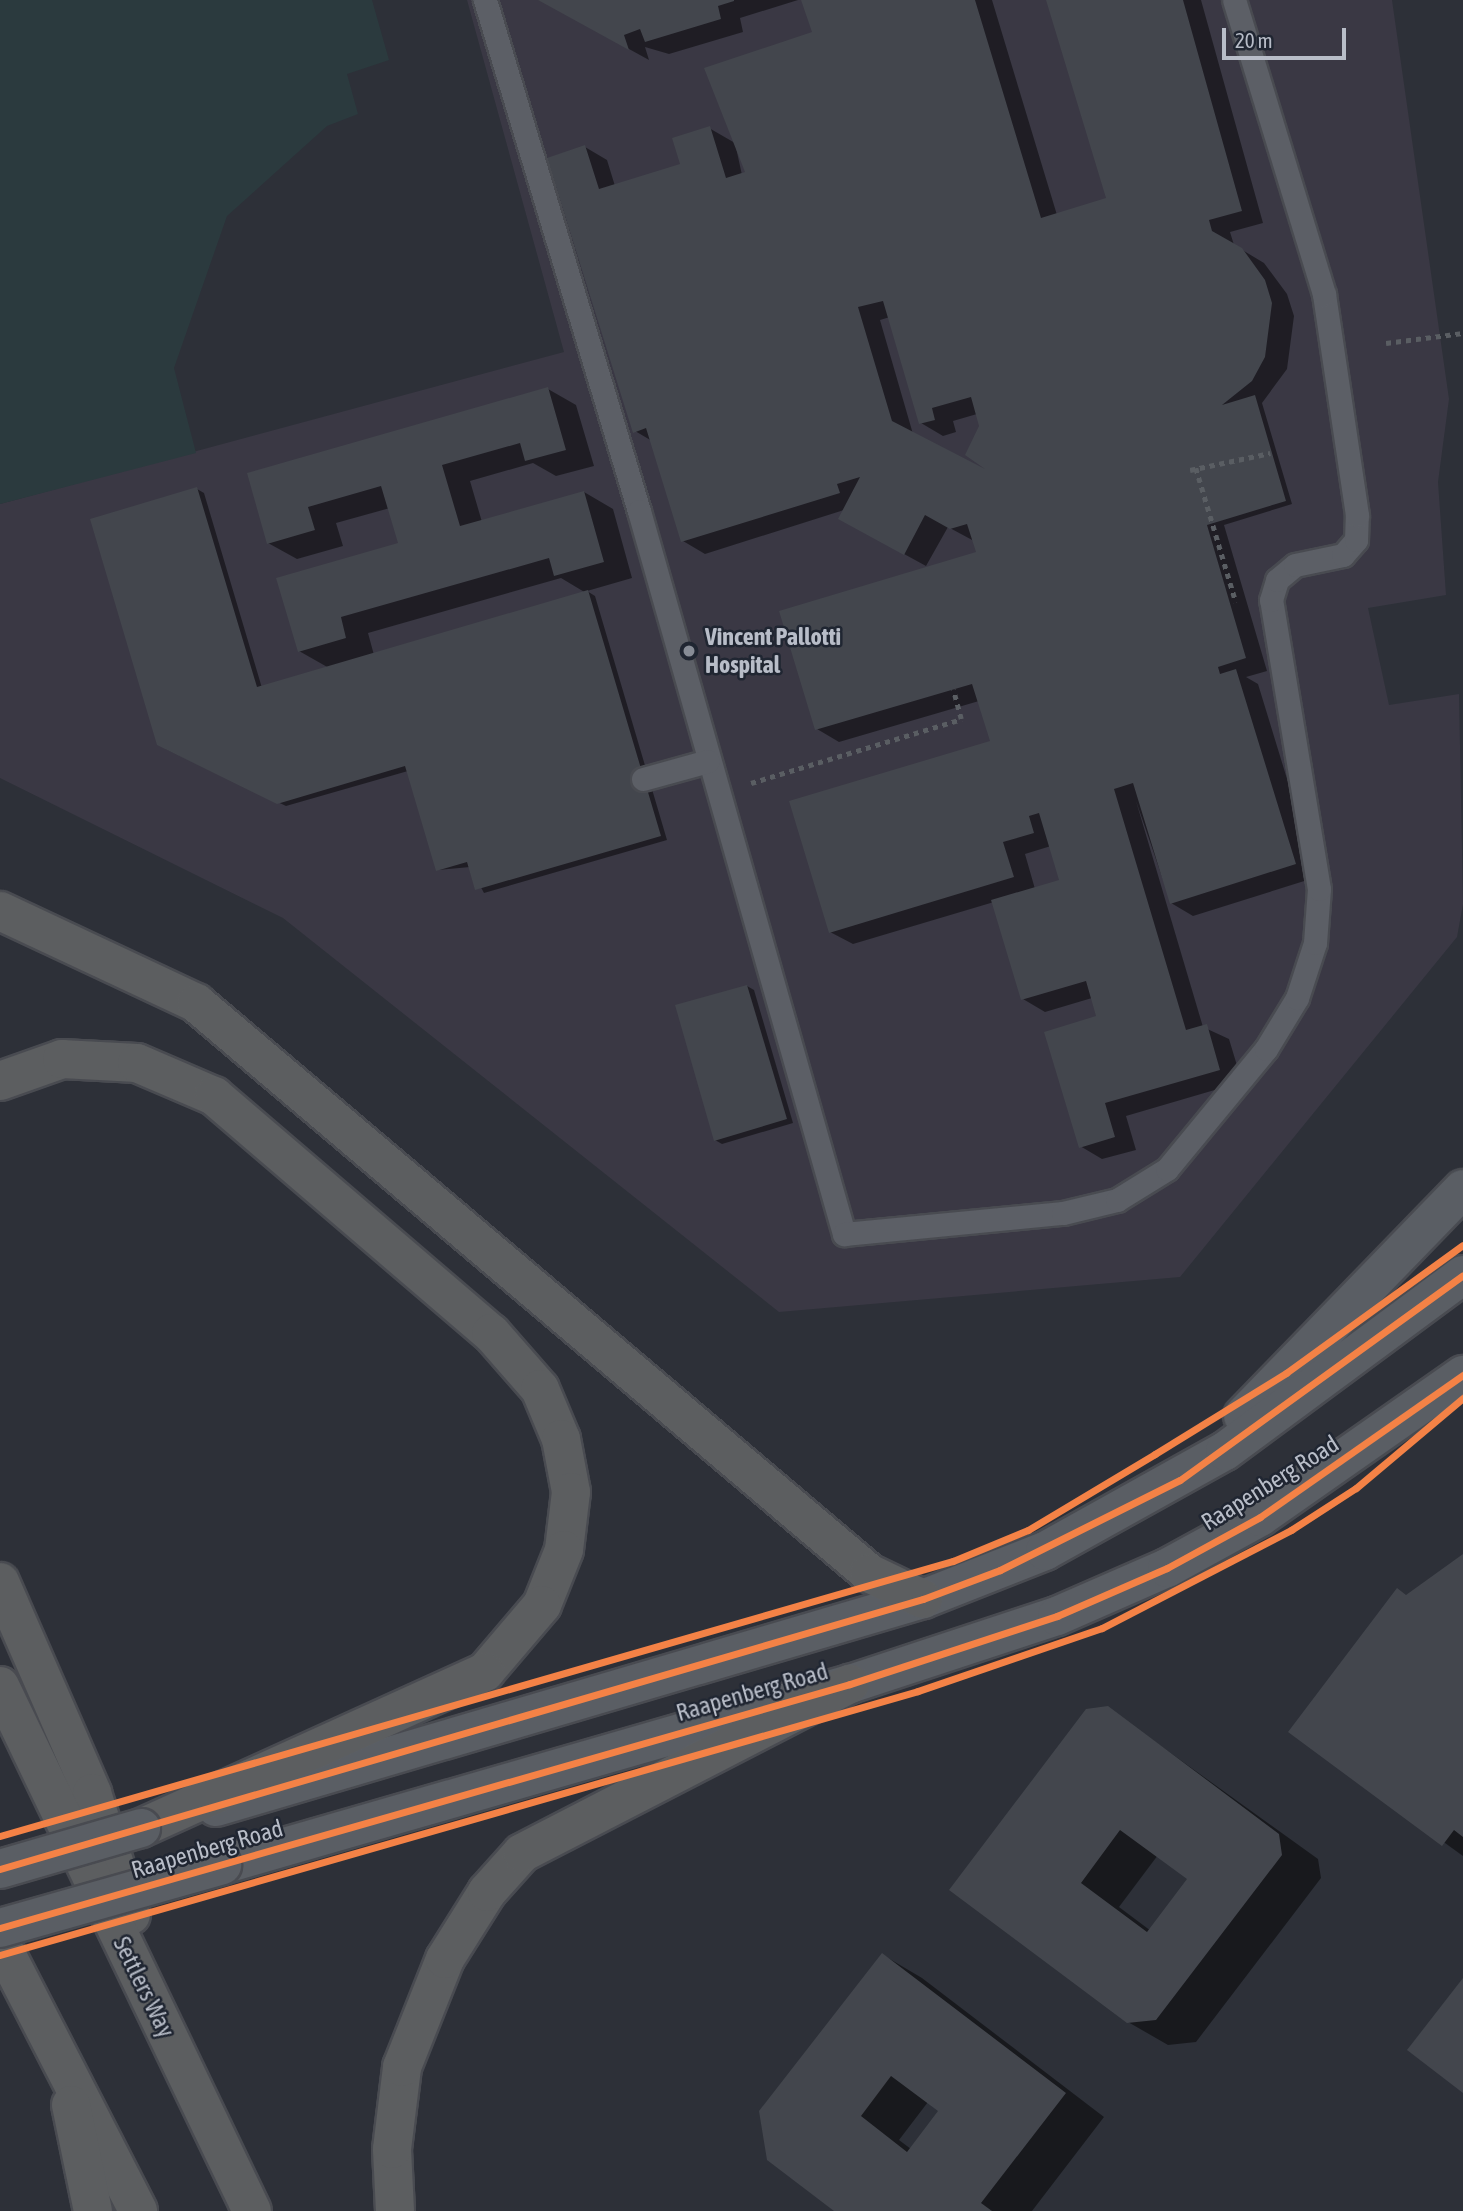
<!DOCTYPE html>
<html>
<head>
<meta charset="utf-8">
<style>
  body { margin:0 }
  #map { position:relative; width:1463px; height:2211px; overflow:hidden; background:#2d3038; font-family:"Asap Condensed",sans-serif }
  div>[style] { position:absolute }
  .medical>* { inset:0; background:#3a3844 }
  .green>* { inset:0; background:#2b3a3e }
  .shadow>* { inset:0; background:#0007 }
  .building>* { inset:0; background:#43464d }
  .path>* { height:4.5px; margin-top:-2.25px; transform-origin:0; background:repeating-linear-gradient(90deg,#5a5e63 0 5px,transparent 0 10px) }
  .roads { filter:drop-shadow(2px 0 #494b51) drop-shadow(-2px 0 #494b51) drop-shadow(0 2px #494b51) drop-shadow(0 -2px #494b51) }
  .lane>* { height:23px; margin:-11.5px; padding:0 11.5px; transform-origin:11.5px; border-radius:11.5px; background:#5c5f66 }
  .secondary>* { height:38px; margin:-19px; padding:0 19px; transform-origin:19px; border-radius:19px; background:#5a5e64 }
  .highway>* { height:38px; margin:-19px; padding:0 19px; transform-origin:19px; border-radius:19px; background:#5c5e60 }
  .bridges { filter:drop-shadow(2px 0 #494b51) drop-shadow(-2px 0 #494b51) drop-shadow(0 2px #494b51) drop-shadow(0 -2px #494b51) }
  .secondary-bridge>* { height:38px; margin:-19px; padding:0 19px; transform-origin:19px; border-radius:19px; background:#5a5e64 }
  .cycleway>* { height:7px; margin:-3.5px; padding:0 3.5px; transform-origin:3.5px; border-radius:3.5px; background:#f48246 }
  .dots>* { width:19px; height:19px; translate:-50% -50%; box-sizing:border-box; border:4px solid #202632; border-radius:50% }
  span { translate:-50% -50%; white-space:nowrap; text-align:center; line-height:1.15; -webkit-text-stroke:5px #202632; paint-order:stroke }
  .poi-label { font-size:24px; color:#b8bdc8; font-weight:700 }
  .left { translate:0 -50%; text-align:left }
  .street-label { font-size:24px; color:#b8bdc8 }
  .scale { position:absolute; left:1222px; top:28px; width:124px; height:32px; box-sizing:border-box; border:4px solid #b8bdc8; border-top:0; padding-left:9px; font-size:21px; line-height:24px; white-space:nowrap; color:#b8bdc8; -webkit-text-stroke:5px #202632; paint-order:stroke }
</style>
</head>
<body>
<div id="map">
  <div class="medical">
    <div style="clip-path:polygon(467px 0,1392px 0,1449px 399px,1438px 482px,1446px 595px,1368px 608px,1389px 705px,1459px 694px,1463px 904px,1457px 937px,1180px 1277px,779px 1312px,283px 918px,0 778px,0 504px,564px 352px)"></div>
  </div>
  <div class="green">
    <div style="clip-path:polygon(0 0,372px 0,389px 60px,347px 74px,358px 114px,327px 126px,227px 216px,174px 368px,196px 453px,0 504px)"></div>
  </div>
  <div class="shadow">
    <div style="clip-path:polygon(540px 0,798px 0,740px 18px,743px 32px,669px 54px,645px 47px,649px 60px)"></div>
    <div style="clip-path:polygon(evenodd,803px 0,992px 0,1057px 215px,1108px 199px,1048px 0,1201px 0,1263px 223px,1230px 232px,1234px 245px,1264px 263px,1287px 294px,1294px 316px,1287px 369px,1262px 403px,1292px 504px,1224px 525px,1267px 671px,1246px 677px,1258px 684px,1317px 877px,1193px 916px,1171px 903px,1136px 801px,1203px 1027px,1229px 1039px,1242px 1082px,1126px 1116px,1136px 1150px,1102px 1159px,1080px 1146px,1098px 1018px,1092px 998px,1045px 1012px,1023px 999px,994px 902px,853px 944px,830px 932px,992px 743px,979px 701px,839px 742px,817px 729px,978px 553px,974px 541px,948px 527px,926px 566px,862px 531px,844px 510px,705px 554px,683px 541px,652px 441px,635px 431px,585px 147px,607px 160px,615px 186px,682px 165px,709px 128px,735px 143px,742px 175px,747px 173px,814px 34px,803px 0,890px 317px,921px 423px,943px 436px,956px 432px,953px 421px,977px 414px,992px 475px,913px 434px,880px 320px,890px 317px,803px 0,1051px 846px,1061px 881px,1035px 889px,1025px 854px,1051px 846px)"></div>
    <div style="clip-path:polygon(evenodd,548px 389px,576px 405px,594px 466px,556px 476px,533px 463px,470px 481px,482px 522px,584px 492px,613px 509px,632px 578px,587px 591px,595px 596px,667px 840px,484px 893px,470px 867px,438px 870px,408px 771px,286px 806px,166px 749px,197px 489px,204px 493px,262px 688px,329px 668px,299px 651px,400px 544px,390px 508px,336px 523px,343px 546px,297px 559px,268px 543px,249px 474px,548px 389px,561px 578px,586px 593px,374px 655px,368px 633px,561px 578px)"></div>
    <div style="clip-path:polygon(747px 986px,754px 990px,793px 1123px,722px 1144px,715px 1140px)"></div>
    <div style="clip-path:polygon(1463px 1556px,1463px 1856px,1291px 1732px,1408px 1596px)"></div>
    <div style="clip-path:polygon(evenodd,1108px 1708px,1318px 1859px,1321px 1878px,1196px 2042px,1168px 2045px,1128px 2022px,952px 1889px,1108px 1708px,1158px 1855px,1189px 1878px,1151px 1931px,1119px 1907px,1158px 1855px)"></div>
    <div style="clip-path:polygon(evenodd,883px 1955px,922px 1978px,1104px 2117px,1032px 2211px,836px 2211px,883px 1955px,928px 2102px,940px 2111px,911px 2149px,899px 2140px,928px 2102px)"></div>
  </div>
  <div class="building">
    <div style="clip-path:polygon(538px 0,734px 0,734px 1px,718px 6px,721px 19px,645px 42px,640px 29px,624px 35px,629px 50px)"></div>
    <div style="clip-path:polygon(evenodd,801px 0,975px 0,1041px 218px,1106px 198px,1046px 0,1183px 0,1242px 211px,1209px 220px,1212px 231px,1242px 248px,1265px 280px,1272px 303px,1265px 357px,1252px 381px,1222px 405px,1255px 395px,1286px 501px,1207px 525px,1246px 658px,1218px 667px,1220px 674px,1236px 669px,1296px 864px,1170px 904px,1133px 783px,1114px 789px,1186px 1030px,1207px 1024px,1220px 1070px,1105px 1103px,1115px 1137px,1079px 1148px,1044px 1032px,1096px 1016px,1086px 981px,1021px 1000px,991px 900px,1059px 880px,1039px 813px,1029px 816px,1034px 833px,1003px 842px,1014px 877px,829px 933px,789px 801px,990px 741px,972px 684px,815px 730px,779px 611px,976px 552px,967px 524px,950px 529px,925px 515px,904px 555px,838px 519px,860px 477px,837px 484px,840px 493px,681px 542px,646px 428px,633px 433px,547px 158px,585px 145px,599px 189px,680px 164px,672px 138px,710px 126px,726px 178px,745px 172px,704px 68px,812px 32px,801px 0,883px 301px,919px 424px,935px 420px,932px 408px,971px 397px,979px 426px,965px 455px,985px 469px,892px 421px,858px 307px,883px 301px)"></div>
    <div style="clip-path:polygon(548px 387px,566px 450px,525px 461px,520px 443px,442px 465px,460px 526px,584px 491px,604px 562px,554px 576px,549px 558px,341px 617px,346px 638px,298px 652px,276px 578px,398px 543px,381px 486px,308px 507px,315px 530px,267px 544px,247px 473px)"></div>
    <div style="clip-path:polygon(197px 487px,257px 687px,588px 590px,661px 836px,475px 890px,467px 862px,436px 871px,405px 766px,277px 804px,157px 745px,90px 519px)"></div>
    <div style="clip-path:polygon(747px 985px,787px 1119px,714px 1141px,675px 1005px)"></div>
    <div style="clip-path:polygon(1463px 1554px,1463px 1837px,1454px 1830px,1442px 1846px,1288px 1732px,1397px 1588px,1406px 1595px)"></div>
    <div style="clip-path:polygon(evenodd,1108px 1706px,1279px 1834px,1282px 1855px,1156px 2020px,1127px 2023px,949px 1890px,1086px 1709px,1108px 1706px,1120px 1830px,1187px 1879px,1147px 1932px,1081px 1883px,1120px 1830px)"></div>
    <div style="clip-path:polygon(evenodd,882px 1953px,1066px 2093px,981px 2203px,992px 2211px,834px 2211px,767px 2160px,759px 2111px,882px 1953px,891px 2076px,938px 2111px,907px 2152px,861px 2116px,891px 2076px)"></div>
    <div style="clip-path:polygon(1463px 1978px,1463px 2093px,1407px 2050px)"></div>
  </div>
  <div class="path">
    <div style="left:1386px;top:343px;width:78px;rotate:-7.4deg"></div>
    <div style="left:1196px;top:468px;width:140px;rotate:73.4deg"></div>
    <div style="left:1190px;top:470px;width:82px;rotate:-12deg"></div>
    <div style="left:751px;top:783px;width:220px;rotate:-16.9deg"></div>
    <div style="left:961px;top:719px;width:30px;rotate:-105deg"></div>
  </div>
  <div class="roads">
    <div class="lane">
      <div style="left:485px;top:0;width:534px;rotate:73.23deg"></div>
      <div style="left:639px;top:511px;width:752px;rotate:74.17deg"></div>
      <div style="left:844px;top:1234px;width:220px;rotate:-5.5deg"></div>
      <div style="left:1063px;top:1213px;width:56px;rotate:-13.5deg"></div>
      <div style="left:1117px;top:1200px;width:59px;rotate:-31.8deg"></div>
      <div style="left:1167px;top:1169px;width:156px;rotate:-50.5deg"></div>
      <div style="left:1266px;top:1049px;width:60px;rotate:-58.7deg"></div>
      <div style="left:1297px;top:998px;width:58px;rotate:-71.9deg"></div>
      <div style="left:1315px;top:943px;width:54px;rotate:-85.8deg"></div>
      <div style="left:1319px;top:889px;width:293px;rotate:-99.4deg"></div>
      <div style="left:1271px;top:600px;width:21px;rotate:-73deg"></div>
      <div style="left:1277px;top:580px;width:23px;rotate:-40deg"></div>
      <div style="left:1295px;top:565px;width:49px;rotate:-11.8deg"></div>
      <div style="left:1343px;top:555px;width:20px;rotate:-49deg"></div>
      <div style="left:1356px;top:540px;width:25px;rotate:-88deg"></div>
      <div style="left:1357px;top:515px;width:223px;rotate:-98.5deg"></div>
      <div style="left:1324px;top:294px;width:307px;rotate:-107deg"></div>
      <div style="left:643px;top:779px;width:67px;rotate:-15.5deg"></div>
    </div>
    <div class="secondary">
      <div style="left:1243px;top:1416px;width:316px;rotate:-45.9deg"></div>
      <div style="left:216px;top:1807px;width:737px;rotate:-16.39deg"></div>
      <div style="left:923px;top:1599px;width:131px;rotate:-21.5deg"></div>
      <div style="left:1045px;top:1551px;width:206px;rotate:-29.1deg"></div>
      <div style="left:1225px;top:1451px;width:296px;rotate:-36.5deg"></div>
      <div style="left:222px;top:1865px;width:654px;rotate:-16.08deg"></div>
      <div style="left:850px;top:1684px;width:218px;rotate:-18.2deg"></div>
      <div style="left:1057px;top:1616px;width:120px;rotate:-23.6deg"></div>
      <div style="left:1167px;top:1568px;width:106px;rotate:-28.7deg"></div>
      <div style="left:1260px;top:1517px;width:248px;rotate:-35deg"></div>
    </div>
    <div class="highway">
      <div style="left:0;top:911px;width:217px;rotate:25.1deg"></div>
      <div style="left:196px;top:1003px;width:882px;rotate:40.26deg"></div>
      <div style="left:869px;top:1573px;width:60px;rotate:25.7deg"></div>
      <div style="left:0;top:1081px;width:66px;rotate:-19.5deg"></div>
      <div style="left:62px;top:1059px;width:75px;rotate:3.1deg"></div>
      <div style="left:137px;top:1063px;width:84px;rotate:23.2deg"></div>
      <div style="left:214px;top:1096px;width:365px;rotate:40.6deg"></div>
      <div style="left:491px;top:1333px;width:74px;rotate:48.8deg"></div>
      <div style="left:540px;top:1389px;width:54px;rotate:67.2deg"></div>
      <div style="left:561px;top:1439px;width:54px;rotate:79.3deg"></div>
      <div style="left:571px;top:1492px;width:58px;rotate:96.9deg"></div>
      <div style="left:564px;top:1550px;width:59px;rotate:111.8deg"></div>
      <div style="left:542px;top:1605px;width:88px;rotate:130.4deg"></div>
      <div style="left:485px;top:1672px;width:378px;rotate:155.6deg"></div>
      <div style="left:0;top:1582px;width:230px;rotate:66.4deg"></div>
      <div style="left:92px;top:1793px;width:128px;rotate:72.3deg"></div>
      <div style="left:0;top:1686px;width:582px;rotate:64.36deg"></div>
      <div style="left:0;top:1942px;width:302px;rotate:62.8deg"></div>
      <div style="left:71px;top:2105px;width:108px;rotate:78.3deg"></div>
      <div style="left:395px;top:2211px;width:62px;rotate:-92.8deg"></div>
      <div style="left:392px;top:2149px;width:83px;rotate:-83deg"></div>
      <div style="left:402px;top:2067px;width:116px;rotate:-68.3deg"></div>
      <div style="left:445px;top:1959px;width:79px;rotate:-57.9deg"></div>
      <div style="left:487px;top:1892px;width:52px;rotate:-48.1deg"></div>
      <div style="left:522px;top:1853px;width:369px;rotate:-27.3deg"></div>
    </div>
  </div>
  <div class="bridges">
    <div class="secondary-bridge">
      <div style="left:0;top:1869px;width:147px;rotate:-16.2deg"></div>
      <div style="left:0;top:1928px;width:231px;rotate:-15.8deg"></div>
    </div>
  </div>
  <div class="cycleway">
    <div style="left:0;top:1836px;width:992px;rotate:-16.1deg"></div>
    <div style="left:953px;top:1561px;width:81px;rotate:-22.5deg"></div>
    <div style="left:1028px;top:1530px;width:148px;rotate:-30.9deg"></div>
    <div style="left:1155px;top:1454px;width:154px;rotate:-31.7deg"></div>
    <div style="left:1286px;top:1373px;width:218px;rotate:-35.9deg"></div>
    <div style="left:0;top:1869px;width:962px;rotate:-16.31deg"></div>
    <div style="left:923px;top:1599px;width:82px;rotate:-20.6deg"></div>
    <div style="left:1000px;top:1570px;width:201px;rotate:-26.6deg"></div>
    <div style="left:1180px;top:1480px;width:349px;rotate:-35.9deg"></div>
    <div style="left:0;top:1928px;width:884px;rotate:-16.02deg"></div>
    <div style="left:850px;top:1684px;width:218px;rotate:-18.2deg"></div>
    <div style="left:1057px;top:1616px;width:120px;rotate:-23.6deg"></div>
    <div style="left:1167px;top:1568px;width:106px;rotate:-28.7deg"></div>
    <div style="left:1260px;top:1517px;width:248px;rotate:-35deg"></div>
    <div style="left:0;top:1955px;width:955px;rotate:-16.04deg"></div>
    <div style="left:918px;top:1691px;width:194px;rotate:-18.9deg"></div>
    <div style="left:1102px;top:1628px;width:213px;rotate:-27.4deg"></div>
    <div style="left:1291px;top:1530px;width:77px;rotate:-32.9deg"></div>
    <div style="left:1356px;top:1488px;width:140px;rotate:-40.1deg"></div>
  </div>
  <div class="dots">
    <div style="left:689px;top:651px;background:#878c96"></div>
  </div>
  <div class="poi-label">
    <span class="left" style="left:705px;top:651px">Vincent Pallotti<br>Hospital</span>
  </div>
  <div class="street-label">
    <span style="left:1270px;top:1483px;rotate:-32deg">Raapenberg Road</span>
    <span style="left:752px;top:1692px;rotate:-16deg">Raapenberg Road</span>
    <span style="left:207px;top:1849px;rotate:-16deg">Raapenberg Road</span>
    <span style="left:144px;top:1987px;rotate:64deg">Settlers Way</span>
  </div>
  <div class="scale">20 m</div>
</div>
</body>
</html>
